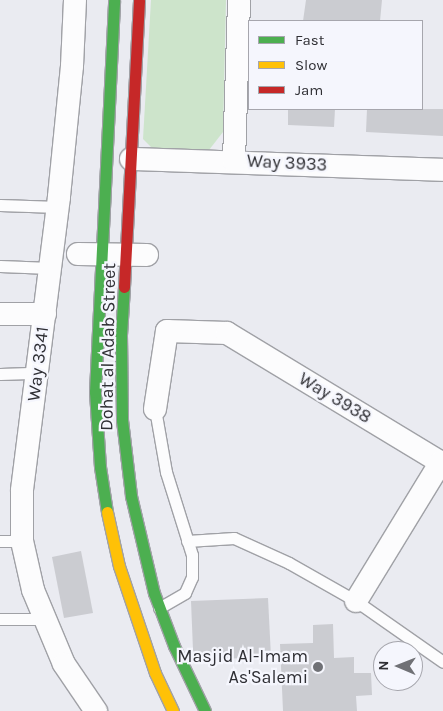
<!DOCTYPE html>
<html>
<head>
<meta charset="utf-8">
<style>
  body { margin:0 }
  #map { position:relative; width:443px; height:711px; overflow:hidden; background:#eaebf1; font-family:Karla,sans-serif }
  div>[style] { position:absolute }
  .green>* { inset:0; background:#cde4cb }
  .building>* { inset:0; background:#cbccd1 }
  .roads { filter:drop-shadow(1px 0 #a0a1a6) drop-shadow(-1px 0 #a0a1a6) drop-shadow(0 1px #a0a1a6) drop-shadow(0 -1px #a0a1a6) }
  .lane>* { height:11px; margin:-5.5px; padding:0 5.5px; transform-origin:5.5px; border-radius:5.5px; background:#fcfcfd }
  .street>* { height:22px; margin:-11px; padding:0 11px; transform-origin:11px; border-radius:11px; background:#fcfcfd }
  .fast>* { height:11px; margin:-5.5px; padding:0 5.5px; transform-origin:5.5px; border-radius:5.5px; background:#4caf50 }
  .slow>* { height:11px; margin:-5.5px; padding:0 5.5px; transform-origin:5.5px; border-radius:5.5px; background:#ffc107 }
  .jam>* { height:11px; margin:-5.5px; padding:0 5.5px; transform-origin:5.5px; border-radius:5.5px; background:#c62828 }
  .dots>* { width:14px; height:14px; translate:-50% -50%; box-sizing:border-box; border:2px solid #f5f6fd; border-radius:50% }
  span { translate:-50% -50%; white-space:nowrap; text-align:center; line-height:1.15; -webkit-text-stroke:4.5px #f5f6fd; paint-order:stroke }
  .street-label { font-size:18px; color:#2f2f34 }
  .poi-label { font-size:18px; color:#2f2f34 }
  .right { translate:-100% -50%; text-align:right }
  .legend { position:absolute; left:248px; top:20px; width:175px; height:90px; box-sizing:border-box; background:#f5f6fd; border:1px solid #a6a6ad; margin:0; padding:6px 9px; list-style:none; font-size:15px; color:#2f2f34 }
  .legend li { display:flex; align-items:center; gap:10px; height:25px }
  .legend b { width:25px; border:1px solid #a6a6ad }
  .north { position:absolute; left:373px; top:641px; width:50px; height:50px; box-sizing:border-box; background:#f5f6fd; border:1px solid #a6a6ad; border-radius:50%; rotate:271deg; font-size:14px; font-weight:700; line-height:20px; text-align:center; color:#2f2f34 }
  .north::after { content:''; display:block; margin:auto; width:18px; height:22px; background:#707176; clip-path:polygon(50% 0,100% 100%,50% 72%,0 100%) }
</style>
</head>
<body>
<div id="map">
  <div class="green">
    <div style="clip-path:polygon(151px 0,226px 0,223px 132px,209px 150px,171px 151px,152px 148px,143px 139px)"></div>
  </div>
  <div class="building">
    <div style="clip-path:polygon(306px 0,382px 0,380px 21px,303px 21px)"></div>
    <div style="clip-path:polygon(288px 109px,335px 109px,334px 127px,288px 125px)"></div>
    <div style="clip-path:polygon(367px 109px,443px 109px,443px 136px,366px 132px)"></div>
    <div style="clip-path:polygon(81px 551px,93px 613px,64px 618px,52px 557px)"></div>
    <div style="clip-path:polygon(268px 598px,271px 657px,198px 660px,193px 650px,191px 601px)"></div>
    <div style="clip-path:polygon(333px 624px,334px 658px,354px 657px,354px 673px,371px 673px,372px 695px,356px 696px,357px 711px,283px 711px,280px 644px,313px 643px,313px 625px)"></div>
  </div>
  <div class="roads">
    <div class="lane">
      <div style="left:0;top:205px;width:58px;rotate:2deg"></div>
      <div style="left:0;top:266px;width:50px;rotate:2.3deg"></div>
      <div style="left:0;top:374px;width:37px;rotate:-2deg"></div>
      <div style="left:155px;top:409px;width:64px;rotate:80.1deg"></div>
      <div style="left:166px;top:472px;width:87px;rotate:72.6deg"></div>
      <div style="left:192px;top:555px;width:22px;rotate:90deg"></div>
      <div style="left:192px;top:577px;width:17px;rotate:114deg"></div>
      <div style="left:185px;top:593px;width:30px;rotate:150deg"></div>
      <div style="left:0;top:541px;width:22px"></div>
      <div style="left:187px;top:541px;width:47px;rotate:-3.7deg"></div>
      <div style="left:234px;top:538px;width:60px;rotate:24.4deg"></div>
      <div style="left:289px;top:563px;width:77px;rotate:29.6deg"></div>
      <div style="left:356px;top:601px;width:106px;rotate:35deg"></div>
      <div style="left:0;top:619px;width:47px"></div>
    </div>
    <div class="street">
      <div style="left:75px;top:0;width:66px;rotate:92.6deg"></div>
      <div style="left:72px;top:66px;width:132px;rotate:95.7deg"></div>
      <div style="left:59px;top:197px;width:296px;rotate:97.2deg"></div>
      <div style="left:22px;top:491px;width:50px;rotate:90deg"></div>
      <div style="left:22px;top:541px;width:50px;rotate:77.3deg"></div>
      <div style="left:33px;top:590px;width:80px;rotate:67.3deg"></div>
      <div style="left:64px;top:664px;width:57px;rotate:55.8deg"></div>
      <div style="left:131px;top:159px;width:312px;rotate:2deg"></div>
      <div style="left:234px;top:161px;width:161px;rotate:-88.2deg"></div>
      <div style="left:78px;top:254px;width:69px;rotate:0.8deg"></div>
      <div style="left:0;top:314px;width:45px"></div>
      <div style="left:155px;top:409px;width:79px;rotate:-81.3deg"></div>
      <div style="left:167px;top:331px;width:60px;rotate:1.9deg"></div>
      <div style="left:227px;top:333px;width:253px;rotate:31.2deg"></div>
      <div style="left:356px;top:601px;width:163px;rotate:-58.6deg"></div>
    </div>
    <div class="fast">
      <div style="left:124px;top:287px;width:48px;rotate:93.6deg"></div>
      <div style="left:121px;top:335px;width:85px;rotate:89.3deg"></div>
      <div style="left:122px;top:420px;width:77px;rotate:83.2deg"></div>
      <div style="left:131px;top:496px;width:100px;rotate:76.7deg"></div>
      <div style="left:154px;top:593px;width:57px;rotate:69.3deg"></div>
      <div style="left:174px;top:646px;width:72px;rotate:64.5deg"></div>
      <div style="left:107px;top:512px;width:46px;rotate:-98.8deg"></div>
      <div style="left:100px;top:467px;width:75px;rotate:-93.8deg"></div>
      <div style="left:95px;top:392px;width:392px;rotate:-87.2deg"></div>
    </div>
    <div class="slow">
      <div style="left:107px;top:512px;width:55px;rotate:77.5deg"></div>
      <div style="left:119px;top:566px;width:113px;rotate:71.4deg"></div>
      <div style="left:155px;top:673px;width:42px;rotate:64.7deg"></div>
    </div>
    <div class="jam">
      <div style="left:124px;top:287px;width:287px;rotate:-87deg"></div>
    </div>
  </div>
  <div class="dots">
    <div style="left:318px;top:667px;background:#707176"></div>
  </div>
  <div class="street-label">
    <span style="left:287px;top:163px;rotate:3deg">Way 3933</span>
    <span style="left:108px;top:347px;rotate:-89deg">Dohat al Adab Street</span>
    <span style="left:38px;top:364px;rotate:-83deg">Way 3341</span>
    <span style="left:335px;top:398px;rotate:31deg">Way 3938</span>
  </div>
  <div class="poi-label">
    <span class="right" style="left:308px;top:667px">Masjid Al-Imam<br>As'Salemi</span>
  </div>
  <ul class="legend">
  <li><b style="height:6px;background:#4caf50"></b>Fast</li>
  <li><b style="height:6px;background:#ffc107"></b>Slow</li>
  <li><b style="height:6px;background:#c62828"></b>Jam</li>
  </ul>
  <div class="north">N</div>
</div>
</body>
</html>
